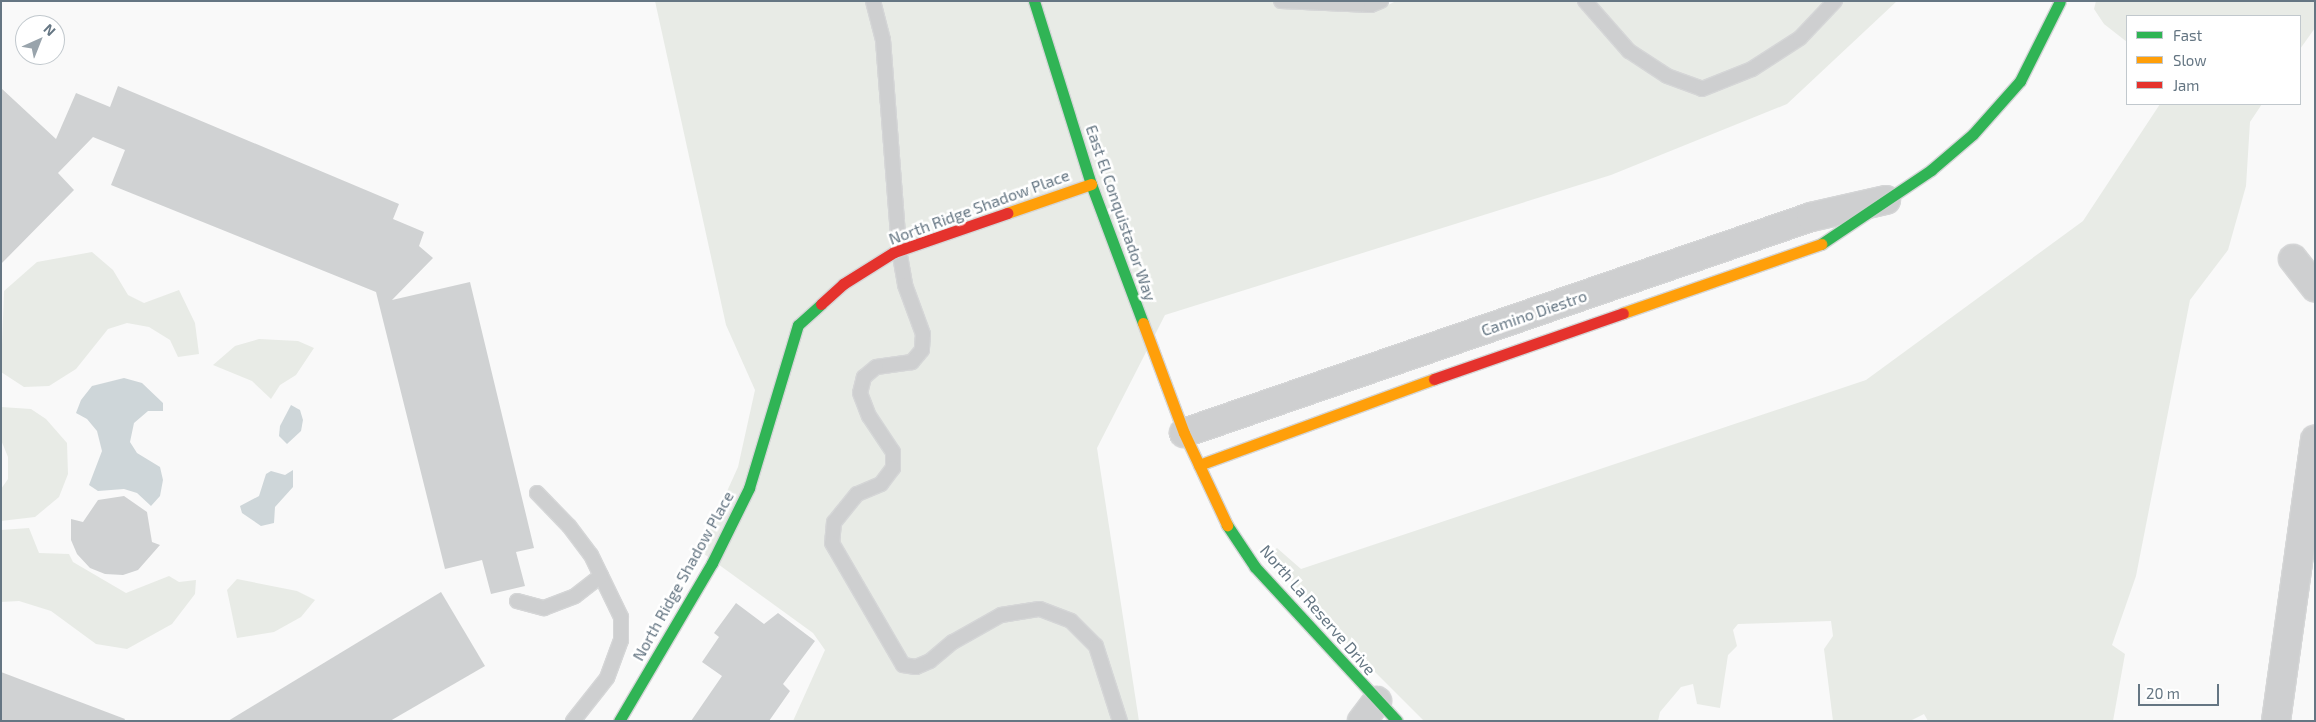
<!DOCTYPE html>
<html>
<head>
<meta charset="utf-8">
<style>
  body { margin:0 }
  #map { position:relative; width:2316px; height:722px; overflow:hidden; background:#f9f9f9; font-family:"Exo 2",sans-serif }
  div>[style] { position:absolute }
  .green>* { inset:0; background:#e8ebe6 }
  .water>* { inset:0; background:#ced6d9 }
  .building>* { inset:0; background:#d0d2d3 }
  .roads { filter:drop-shadow(1px 0 #d5d6d7) drop-shadow(-1px 0 #d5d6d7) drop-shadow(0 1px #d5d6d7) drop-shadow(0 -1px #d5d6d7) }
  .lane>* { height:14px; margin:-7px; padding:0 7px; transform-origin:7px; border-radius:7px; background:#cecfd0 }
  .street>* { height:28px; margin:-14px; padding:0 14px; transform-origin:14px; border-radius:14px; background:#cecfd0 }
  .fast>* { height:11px; margin:-5.5px; padding:0 5.5px; transform-origin:5.5px; border-radius:5.5px; background:#30b455 }
  .slow>* { height:11px; margin:-5.5px; padding:0 5.5px; transform-origin:5.5px; border-radius:5.5px; background:#ff9f0a }
  .jam>* { height:11px; margin:-5.5px; padding:0 5.5px; transform-origin:5.5px; border-radius:5.5px; background:#e5322d }
  span { translate:-50% -50%; white-space:nowrap; text-align:center; line-height:1.15; -webkit-text-stroke:5px #fff; paint-order:stroke }
  .street-label { font-size:16px; color:#657683 }
  .frame { position:absolute; inset:0; border:2px solid #657683; pointer-events:none }
  .legend { position:absolute; left:2126px; top:15px; width:175px; height:90px; box-sizing:border-box; background:#fff; border:1px solid #c1c8cd; margin:0; padding:6px 9px; list-style:none; font-size:15px; color:#657683 }
  .legend li { display:flex; align-items:center; gap:10px; height:25px }
  .legend b { width:25px; border:1px solid #c1c8cd }
  .north { position:absolute; left:15px; top:15px; width:50px; height:50px; box-sizing:border-box; background:#fff; border:1px solid #c1c8cd; border-radius:50%; rotate:44deg; font-size:14px; font-weight:700; line-height:20px; text-align:center; color:#657683 }
  .north::after { content:''; display:block; margin:auto; width:18px; height:22px; background:#99a4ac; clip-path:polygon(50% 0,100% 100%,50% 72%,0 100%) }
  .scale { position:absolute; left:2138px; top:684px; width:81px; height:22px; box-sizing:border-box; border:2px solid #657683; border-top:0; padding-left:6px; font-size:15px; line-height:18px; white-space:nowrap; color:#657683; -webkit-text-stroke:4px #fff; paint-order:stroke }
</style>
</head>
<body>
<div id="map">
  <div class="green">
    <div style="clip-path:polygon(655px 1px,1309px 1px,1372px 13px,1396px 1px,1897px 1px,1787px 104px,1611px 175px,1165px 315px,1097px 448px,1139px 721px,793px 721px,825px 650px,813px 633px,700px 551px,738px 467px,755px 390px,726px 325px)"></div>
    <div style="clip-path:polygon(2096px 1px,2315px 1px,2315px 28px,2300px 49px,2300px 16px,2127px 16px,2127px 42px,2104px 24px,2094px 9px)"></div>
    <div style="clip-path:polygon(2160px 104px,2262px 104px,2250px 122px,2246px 186px,2228px 250px,2190px 300px,2136px 576px,2112px 645px,2125px 654px,2113px 721px,1928px 721px,1924px 714px,1910px 721px,1833px 721px,1824px 649px,1833px 636px,1831px 621px,1738px 624px,1733px 630px,1737px 646px,1728px 655px,1720px 708px,1697px 704px,1693px 684px,1681px 687px,1660px 712px,1658px 721px,1424px 721px,1351px 648px,1268px 555px,1277px 548px,1301px 569px,1866px 380px,2083px 221px)"></div>
    <div style="clip-path:polygon(92px 252px,113px 270px,128px 295px,144px 303px,179px 290px,195px 323px,199px 354px,178px 357px,170px 340px,149px 327px,127px 323px,108px 329px,76px 369px,49px 386px,24px 387px,1px 372px,4px 291px,37px 262px)"></div>
    <div style="clip-path:polygon(259px 339px,298px 341px,314px 348px,296px 375px,280px 385px,271px 399px,252px 381px,213px 365px,235px 346px)"></div>
    <div style="clip-path:polygon(1px 407px,31px 409px,46px 419px,67px 443px,68px 474px,59px 497px,35px 517px,1px 521px,1px 489px,8px 479px,8px 457px,1px 440px)"></div>
    <div style="clip-path:polygon(29px 528px,39px 553px,69px 554px,73px 562px,126px 593px,169px 576px,179px 582px,196px 580px,195px 594px,172px 624px,127px 649px,96px 644px,51px 611px,19px 601px,1px 602px,1px 530px)"></div>
    <div style="clip-path:polygon(237px 579px,297px 591px,315px 600px,301px 617px,274px 632px,237px 638px,227px 590px)"></div>
  </div>
  <div class="water">
    <div style="clip-path:polygon(124px 378px,142px 383px,163px 403px,163px 411px,148px 411px,134px 423px,130px 442px,137px 453px,160px 467px,163px 480px,160px 496px,151px 506px,137px 493px,124px 489px,98px 491px,89px 485px,102px 451px,97px 431px,87px 419px,76px 413px,81px 400px,92px 386px)"></div>
    <div style="clip-path:polygon(291px 405px,300px 410px,303px 420px,301px 431px,287px 444px,279px 436px,280px 426px)"></div>
    <div style="clip-path:polygon(293px 470px,293px 487px,275px 507px,274px 523px,261px 526px,242px 513px,240px 506px,259px 496px,266px 474px,271px 471px,285px 475px)"></div>
  </div>
  <div class="building">
    <div style="clip-path:polygon(118px 86px,399px 204px,393px 219px,424px 232px,419px 246px,433px 258px,392px 300px,470px 282px,534px 548px,516px 552px,525px 586px,491px 594px,482px 560px,445px 569px,376px 292px,111px 185px,125px 150px,93px 137px,58px 173px,74px 190px,1px 264px,1px 88px,56px 139px,76px 93px,110px 107px)"></div>
    <div style="clip-path:polygon(124px 496px,147px 512px,152px 542px,160px 545px,138px 570px,123px 575px,105px 574px,90px 568px,77px 554px,71px 540px,71px 519px,83px 522px,98px 500px)"></div>
    <div style="clip-path:polygon(441px 592px,485px 666px,390px 721px,228px 721px)"></div>
    <div style="clip-path:polygon(736px 603px,764px 624px,778px 613px,815px 641px,783px 684px,790px 691px,769px 721px,691px 721px,722px 676px,702px 662px,719px 637px,714px 633px)"></div>
    <div style="clip-path:polygon(1px 672px,125px 719px,124px 721px,1px 721px)"></div>
  </div>
  <div class="roads">
    <div class="lane">
      <div style="left:873px;top:1px;width:40px;rotate:75.6deg"></div>
      <div style="left:883px;top:40px;width:211px;rotate:85.6deg"></div>
      <div style="left:899px;top:250px;width:36px;rotate:80deg"></div>
      <div style="left:905px;top:285px;width:52px;rotate:69.8deg"></div>
      <div style="left:923px;top:334px;width:16px;rotate:94deg"></div>
      <div style="left:922px;top:350px;width:16px;rotate:130deg"></div>
      <div style="left:912px;top:362px;width:36px;rotate:172deg"></div>
      <div style="left:876px;top:367px;width:16px;rotate:140deg"></div>
      <div style="left:864px;top:377px;width:16px;rotate:104deg"></div>
      <div style="left:860px;top:393px;width:25px;rotate:69deg"></div>
      <div style="left:869px;top:416px;width:43px;rotate:56.3deg"></div>
      <div style="left:893px;top:452px;width:16px;rotate:90deg"></div>
      <div style="left:893px;top:468px;width:20px;rotate:127deg"></div>
      <div style="left:881px;top:484px;width:26px;rotate:157deg"></div>
      <div style="left:857px;top:494px;width:36px;rotate:129deg"></div>
      <div style="left:834px;top:522px;width:21px;rotate:95deg"></div>
      <div style="left:832px;top:543px;width:141px;rotate:59.8deg"></div>
      <div style="left:903px;top:665px;width:13px;rotate:9deg"></div>
      <div style="left:916px;top:667px;width:15px;rotate:-23deg"></div>
      <div style="left:930px;top:661px;width:30px;rotate:-40deg"></div>
      <div style="left:953px;top:642px;width:55px;rotate:-29.4deg"></div>
      <div style="left:1001px;top:615px;width:39px;rotate:-9deg"></div>
      <div style="left:1040px;top:609px;width:33px;rotate:21deg"></div>
      <div style="left:1071px;top:621px;width:35px;rotate:45deg"></div>
      <div style="left:1096px;top:646px;width:79px;rotate:72.3deg"></div>
      <div style="left:1281px;top:1px;width:90px;rotate:2.5deg"></div>
      <div style="left:1371px;top:5px;width:11px;rotate:-22deg"></div>
      <div style="left:1585px;top:1px;width:67px;rotate:48.7deg"></div>
      <div style="left:1629px;top:51px;width:45px;rotate:33.3deg"></div>
      <div style="left:1667px;top:76px;width:37px;rotate:20deg"></div>
      <div style="left:1702px;top:89px;width:54px;rotate:-21.8deg"></div>
      <div style="left:1752px;top:69px;width:57px;rotate:-32.9deg"></div>
      <div style="left:1800px;top:38px;width:51px;rotate:-46.6deg"></div>
      <div style="left:537px;top:493px;width:46px;rotate:45.9deg"></div>
      <div style="left:569px;top:526px;width:36px;rotate:53deg"></div>
      <div style="left:591px;top:555px;width:69px;rotate:64.2deg"></div>
      <div style="left:621px;top:617px;width:23px;rotate:90deg"></div>
      <div style="left:621px;top:640px;width:40px;rotate:110.2deg"></div>
      <div style="left:607px;top:678px;width:55px;rotate:128.3deg"></div>
      <div style="left:517px;top:601px;width:28px;rotate:15deg"></div>
      <div style="left:544px;top:608px;width:33px;rotate:-21deg"></div>
      <div style="left:575px;top:596px;width:33px;rotate:-38deg"></div>
    </div>
    <div class="street">
      <div style="left:2293px;top:259px;width:36px;rotate:52deg"></div>
      <div style="left:1184px;top:433px;width:663px;rotate:-19.01deg"></div>
      <div style="left:1811px;top:217px;width:77px;rotate:-12.8deg"></div>
      <div style="left:1362px;top:721px;width:25px;rotate:-53deg"></div>
      <div style="left:2276px;top:721px;width:284px;rotate:-82.1deg"></div>
    </div>
    <div class="fast">
      <div style="left:1034px;top:1px;width:192px;rotate:72.7deg"></div>
      <div style="left:1091px;top:184px;width:148px;rotate:69.5deg"></div>
      <div style="left:1821px;top:244px;width:133px;rotate:-33.9deg"></div>
      <div style="left:1931px;top:170px;width:55px;rotate:-40.6deg"></div>
      <div style="left:1973px;top:134px;width:71px;rotate:-48.4deg"></div>
      <div style="left:2020px;top:81px;width:89px;rotate:-63.4deg"></div>
      <div style="left:1227px;top:525px;width:50px;rotate:56.3deg"></div>
      <div style="left:1255px;top:567px;width:209px;rotate:47.3deg"></div>
      <div style="left:619px;top:721px;width:183px;rotate:-59.5deg"></div>
      <div style="left:712px;top:563px;width:84px;rotate:-63.7deg"></div>
      <div style="left:749px;top:488px;width:170px;rotate:-73.3deg"></div>
      <div style="left:798px;top:325px;width:31px;rotate:-42deg"></div>
    </div>
    <div class="slow">
      <div style="left:1007px;top:213px;width:89px;rotate:-19deg"></div>
      <div style="left:1623px;top:313px;width:210px;rotate:-19.2deg"></div>
      <div style="left:1143px;top:323px;width:117px;rotate:69.6deg"></div>
      <div style="left:1184px;top:433px;width:102px;rotate:64.9deg"></div>
      <div style="left:1199px;top:465px;width:250px;rotate:-20.1deg"></div>
    </div>
    <div class="jam">
      <div style="left:821px;top:304px;width:30px;rotate:-42deg"></div>
      <div style="left:843px;top:284px;width:60px;rotate:-32.1deg"></div>
      <div style="left:894px;top:252px;width:120px;rotate:-19deg"></div>
      <div style="left:1434px;top:379px;width:200px;rotate:-19.2deg"></div>
    </div>
  </div>
  <div class="street-label">
    <span style="left:979px;top:207px;rotate:-20deg">North Ridge Shadow Place</span>
    <span style="left:1121px;top:213px;rotate:71deg">East El Conquistador Way</span>
    <span style="left:1534px;top:313px;rotate:-19deg">Camino Diestro</span>
    <span style="left:683px;top:576px;rotate:-61deg">North Ridge Shadow Place</span>
    <span style="left:1318px;top:610px;rotate:49deg">North La Reserve Drive</span>
  </div>
  <div class="frame"></div>
  <ul class="legend">
  <li><b style="height:6px;background:#30b455"></b>Fast</li>
  <li><b style="height:6px;background:#ff9f0a"></b>Slow</li>
  <li><b style="height:6px;background:#e5322d"></b>Jam</li>
  </ul>
  <div class="north">N</div>
  <div class="scale">20 m</div>
</div>
</body>
</html>
